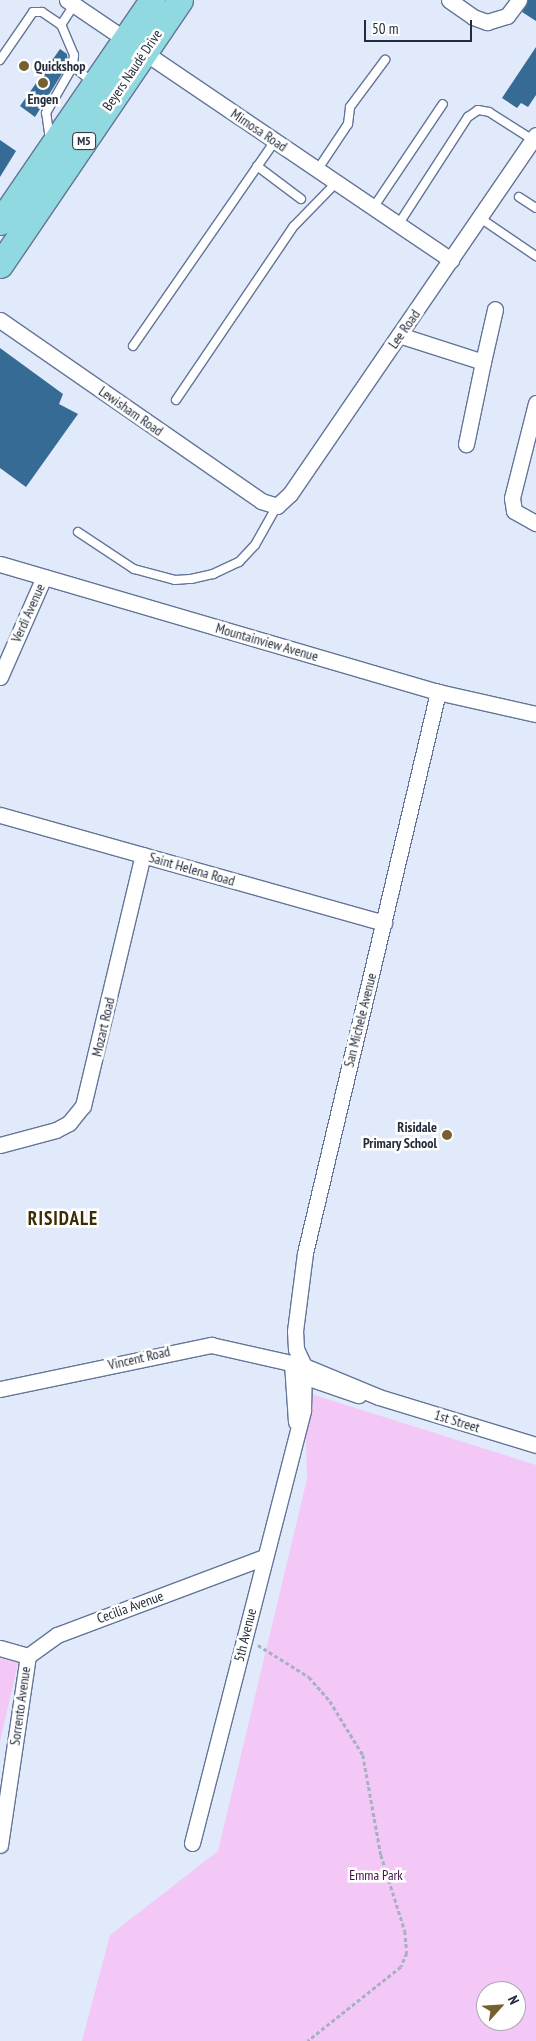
<!DOCTYPE html>
<html>
<head>
<meta charset="utf-8">
<style>
  body { margin:0 }
  #map { position:relative; width:536px; height:2041px; overflow:hidden; background:#e1eafa; font-family:"PT Sans Narrow",sans-serif }
  div>[style] { position:absolute }
  .green>* { inset:0; background:#f3c7f6 }
  .building>* { inset:0; background:#366b95 }
  .path>* { height:2.5px; margin-top:-1.25px; transform-origin:0; background:repeating-linear-gradient(90deg,#a7b0c0 0 4px,transparent 0 6.5px) }
  .roads { filter:drop-shadow(1px 0 #647599) drop-shadow(-1px 0 #647599) drop-shadow(0 1px #647599) drop-shadow(0 -1px #647599) }
  .lane>* { height:8px; margin:-4px; padding:0 4px; transform-origin:4px; border-radius:4px; background:#fff }
  .street>* { height:15px; margin:-7.5px; padding:0 7.5px; transform-origin:7.5px; border-radius:7.5px; background:#fff }
  .primary>* { height:25px; margin:-12.5px; padding:0 12.5px; transform-origin:12.5px; border-radius:12.5px; background:#91d9e0 }
  .dots>* { width:14px; height:14px; translate:-50% -50%; box-sizing:border-box; border:2px solid #fff; border-radius:50% }
  span { translate:-50% -50%; white-space:nowrap; text-align:center; line-height:1.15; -webkit-text-stroke:5px #fff; paint-order:stroke }
  .shield-label span { padding:1px 4px; background:#fff; border:1px solid; border-radius:4px; -webkit-text-stroke-width:0 }
  .shield-label { font-size:12px; color:#242c3b; font-weight:700 }
  .poi-label { font-size:14px; color:#242c3b; font-weight:700 }
  .left { translate:0 -50%; text-align:left }
  .right { translate:-100% -50%; text-align:right }
  .street-label { font-size:14px; color:#242c3b }
  .park-label { font-size:14px; color:#460d4b }
  .district-label { font-size:19px; color:#3d2c03; font-weight:700; letter-spacing:1px }
  .north { position:absolute; left:476px; top:1981px; width:50px; height:50px; box-sizing:border-box; background:#fff; border:1px solid #a7abb1; border-radius:50%; rotate:64deg; font-size:14px; font-weight:700; line-height:20px; text-align:center; color:#242c3b }
  .north::after { content:''; display:block; margin:auto; width:18px; height:22px; background:#776030; clip-path:polygon(50% 0,100% 100%,50% 72%,0 100%) }
  .scale { position:absolute; left:364px; top:20px; width:108px; height:22px; box-sizing:border-box; border:2px solid #242c3b; border-top:0; padding-left:6px; font-size:15px; line-height:18px; white-space:nowrap; color:#242c3b; -webkit-text-stroke:4px #fff; paint-order:stroke }
</style>
</head>
<body>
<div id="map">
  <div class="green">
    <div style="clip-path:polygon(evenodd,305px 1392px,536px 1465px,536px 2041px,82px 2041px,110px 1935px,218px 1851px,307px 1479px,305px 1392px,486px 1991px,516px 1991px,516px 2021px,486px 2021px,486px 1991px)"></div>
    <div style="clip-path:polygon(0 1658px,18px 1663px,0 1742px)"></div>
  </div>
  <div class="building">
    <div style="clip-path:polygon(528px 0,536px 0,536px 21px,522px 12px)"></div>
    <div style="clip-path:polygon(536px 47px,536px 95px,528px 107px,521px 103px,517px 108px,502px 98px)"></div>
    <div style="clip-path:polygon(60px 49px,67px 54px,68px 64px,35px 117px,20px 106px)"></div>
    <div style="clip-path:polygon(0 140px,16px 151px,0 177px)"></div>
    <div style="clip-path:polygon(0 348px,63px 394px,59px 404px,78px 414px,26px 487px,0 468px)"></div>
  </div>
  <div class="path">
    <div style="left:258px;top:1645px;width:60px;rotate:32.1deg"></div>
    <div style="left:309px;top:1677px;width:32px;rotate:49deg"></div>
    <div style="left:330px;top:1701px;width:63px;rotate:58.6deg"></div>
    <div style="left:363px;top:1755px;width:102px;rotate:79.8deg"></div>
    <div style="left:381px;top:1855px;width:80px;rotate:72.5deg"></div>
    <div style="left:405px;top:1931px;width:22px;rotate:85deg"></div>
    <div style="left:407px;top:1953px;width:15px;rotate:113deg"></div>
    <div style="left:401px;top:1967px;width:119px;rotate:141.5deg"></div>
  </div>
  <div class="roads">
    <div class="lane">
      <div style="left:0;top:60px;width:58px;rotate:-55.5deg"></div>
      <div style="left:33px;top:12px;width:9px"></div>
      <div style="left:42px;top:12px;width:23px;rotate:34deg"></div>
      <div style="left:73px;top:66px;width:11px;rotate:-85deg"></div>
      <div style="left:74px;top:55px;width:33px;rotate:-113deg"></div>
      <div style="left:61px;top:25px;width:24px;rotate:-57deg"></div>
      <div style="left:50px;top:140px;width:27px;rotate:-98deg"></div>
      <div style="left:46px;top:113px;width:54px;rotate:-60.1deg"></div>
      <div style="left:73px;top:66px;width:25px;rotate:40deg"></div>
      <div style="left:257px;top:166px;width:55px;rotate:36.9deg"></div>
      <div style="left:318px;top:169px;width:54px;rotate:-56.3deg"></div>
      <div style="left:348px;top:124px;width:17px;rotate:-83deg"></div>
      <div style="left:350px;top:107px;width:59px;rotate:-53.3deg"></div>
      <div style="left:519px;top:197px;width:20px;rotate:33deg"></div>
      <div style="left:373px;top:208px;width:125px;rotate:-56.1deg"></div>
      <div style="left:480px;top:218px;width:68px;rotate:34.2deg"></div>
      <div style="left:398px;top:225px;width:129px;rotate:-57.1deg"></div>
      <div style="left:468px;top:117px;width:12px;rotate:-35deg"></div>
      <div style="left:478px;top:110px;width:11px;rotate:10deg"></div>
      <div style="left:489px;top:112px;width:52px;rotate:32.5deg"></div>
      <div style="left:133px;top:346px;width:249px;rotate:-55.3deg"></div>
      <div style="left:176px;top:400px;width:210px;rotate:-55.9deg"></div>
      <div style="left:294px;top:226px;width:60px;rotate:-45.7deg"></div>
      <div style="left:78px;top:532px;width:67px;rotate:33.5deg"></div>
      <div style="left:134px;top:569px;width:42px;rotate:15deg"></div>
      <div style="left:175px;top:580px;width:16px;rotate:-4deg"></div>
      <div style="left:191px;top:579px;width:23px;rotate:-13deg"></div>
      <div style="left:213px;top:574px;width:29px;rotate:-25deg"></div>
      <div style="left:239px;top:562px;width:23px;rotate:-47deg"></div>
      <div style="left:255px;top:545px;width:45px;rotate:-60.6deg"></div>
    </div>
    <div class="street">
      <div style="left:67px;top:0;width:464px;rotate:34.1deg"></div>
      <div style="left:449px;top:0;width:29px;rotate:35deg"></div>
      <div style="left:473px;top:17px;width:15px;rotate:20deg"></div>
      <div style="left:487px;top:22px;width:21px;rotate:-17deg"></div>
      <div style="left:507px;top:16px;width:20px;rotate:-53deg"></div>
      <div style="left:0;top:320px;width:318px;rotate:34.7deg"></div>
      <div style="left:261px;top:501px;width:17px;rotate:17deg"></div>
      <div style="left:277px;top:506px;width:18px;rotate:-43deg"></div>
      <div style="left:290px;top:494px;width:435px;rotate:-55.6deg"></div>
      <div style="left:399px;top:335px;width:88px;rotate:17.8deg"></div>
      <div style="left:483px;top:362px;width:84px;rotate:101.7deg"></div>
      <div style="left:483px;top:362px;width:54px;rotate:-77.2deg"></div>
      <div style="left:536px;top:403px;width:98px;rotate:104.2deg"></div>
      <div style="left:512px;top:498px;width:13px;rotate:81deg"></div>
      <div style="left:514px;top:511px;width:25px;rotate:29deg"></div>
      <div style="left:0;top:564px;width:456px;rotate:16.3deg"></div>
      <div style="left:438px;top:692px;width:100px;rotate:12.7deg"></div>
      <div style="left:0;top:677px;width:109px;rotate:-66.3deg"></div>
      <div style="left:0;top:815px;width:399px;rotate:15.7deg"></div>
      <div style="left:0;top:1145px;width:58px;rotate:-15deg"></div>
      <div style="left:56px;top:1130px;width:15px;rotate:-28deg"></div>
      <div style="left:69px;top:1123px;width:22px;rotate:-51deg"></div>
      <div style="left:83px;top:1106px;width:258px;rotate:-76.6deg"></div>
      <div style="left:292px;top:1363px;width:59px;rotate:86.1deg"></div>
      <div style="left:297px;top:1374px;width:65px;rotate:19deg"></div>
      <div style="left:0;top:1389px;width:216px;rotate:-11.8deg"></div>
      <div style="left:211px;top:1345px;width:95px;rotate:12.7deg"></div>
      <div style="left:304px;top:1366px;width:81px;rotate:22.5deg"></div>
      <div style="left:379px;top:1397px;width:164px;rotate:17deg"></div>
      <div style="left:0;top:1648px;width:29px;rotate:16deg"></div>
      <div style="left:28px;top:1656px;width:36px;rotate:-36deg"></div>
      <div style="left:57px;top:1635px;width:222px;rotate:-20.6deg"></div>
      <div style="left:192px;top:1843px;width:447px;rotate:-75.6deg"></div>
      <div style="left:303px;top:1410px;width:44px;rotate:-88.7deg"></div>
      <div style="left:304px;top:1366px;width:19px;rotate:-115deg"></div>
      <div style="left:296px;top:1349px;width:18px;rotate:-93deg"></div>
      <div style="left:295px;top:1331px;width:79px;rotate:-82.7deg"></div>
      <div style="left:305px;top:1253px;width:577px;rotate:-76.66deg"></div>
      <div style="left:0;top:1845px;width:191px;rotate:-81.6deg"></div>
    </div>
    <div class="primary">
      <div style="left:0;top:222px;width:269px;rotate:-55.6deg"></div>
      <div style="left:0;top:265px;width:320px;rotate:-55.8deg"></div>
    </div>
  </div>
  <div class="dots">
    <div style="left:24px;top:66px;background:#776030"></div>
    <div style="left:43px;top:83px;background:#776030"></div>
    <div style="left:447px;top:1135px;background:#776030"></div>
  </div>
  <div class="shield-label">
    <span style="left:84px;top:141px">M5</span>
  </div>
  <div class="poi-label">
    <span class="left" style="left:34px;top:66px">Quickshop</span>
    <span style="left:43px;top:99px">Engen</span>
    <span class="right" style="left:437px;top:1135px">Risidale<br>Primary School</span>
  </div>
  <div class="street-label">
    <span style="left:132px;top:70px;rotate:-56deg">Beyers Naudé Drive</span>
    <span style="left:259px;top:130px;rotate:34deg">Mimosa Road</span>
    <span style="left:404px;top:329px;rotate:-55deg">Lee Road</span>
    <span style="left:131px;top:411px;rotate:35deg">Lewisham Road</span>
    <span style="left:28px;top:613px;rotate:-66deg">Verdi Avenue</span>
    <span style="left:267px;top:642px;rotate:16deg">Mountainview Avenue</span>
    <span style="left:192px;top:869px;rotate:16deg">Saint Helena Road</span>
    <span style="left:360px;top:1020px;rotate:-76deg">San Michele Avenue</span>
    <span style="left:103px;top:1027px;rotate:-77deg">Mozart Road</span>
    <span style="left:139px;top:1358px;rotate:-13deg">Vincent Road</span>
    <span style="left:457px;top:1421px;rotate:17deg">1st Street</span>
    <span style="left:130px;top:1607px;rotate:-20deg">Cecilia Avenue</span>
    <span style="left:245px;top:1635px;rotate:-76deg">5th Avenue</span>
    <span style="left:20px;top:1706px;rotate:-82deg">Sorrento Avenue</span>
  </div>
  <div class="park-label">
    <span style="left:376px;top:1875px">Emma Park</span>
  </div>
  <div class="district-label">
    <span style="left:63px;top:1219px">RISIDALE</span>
  </div>
  <div class="north">N</div>
  <div class="scale">50 m</div>
</div>
</body>
</html>
